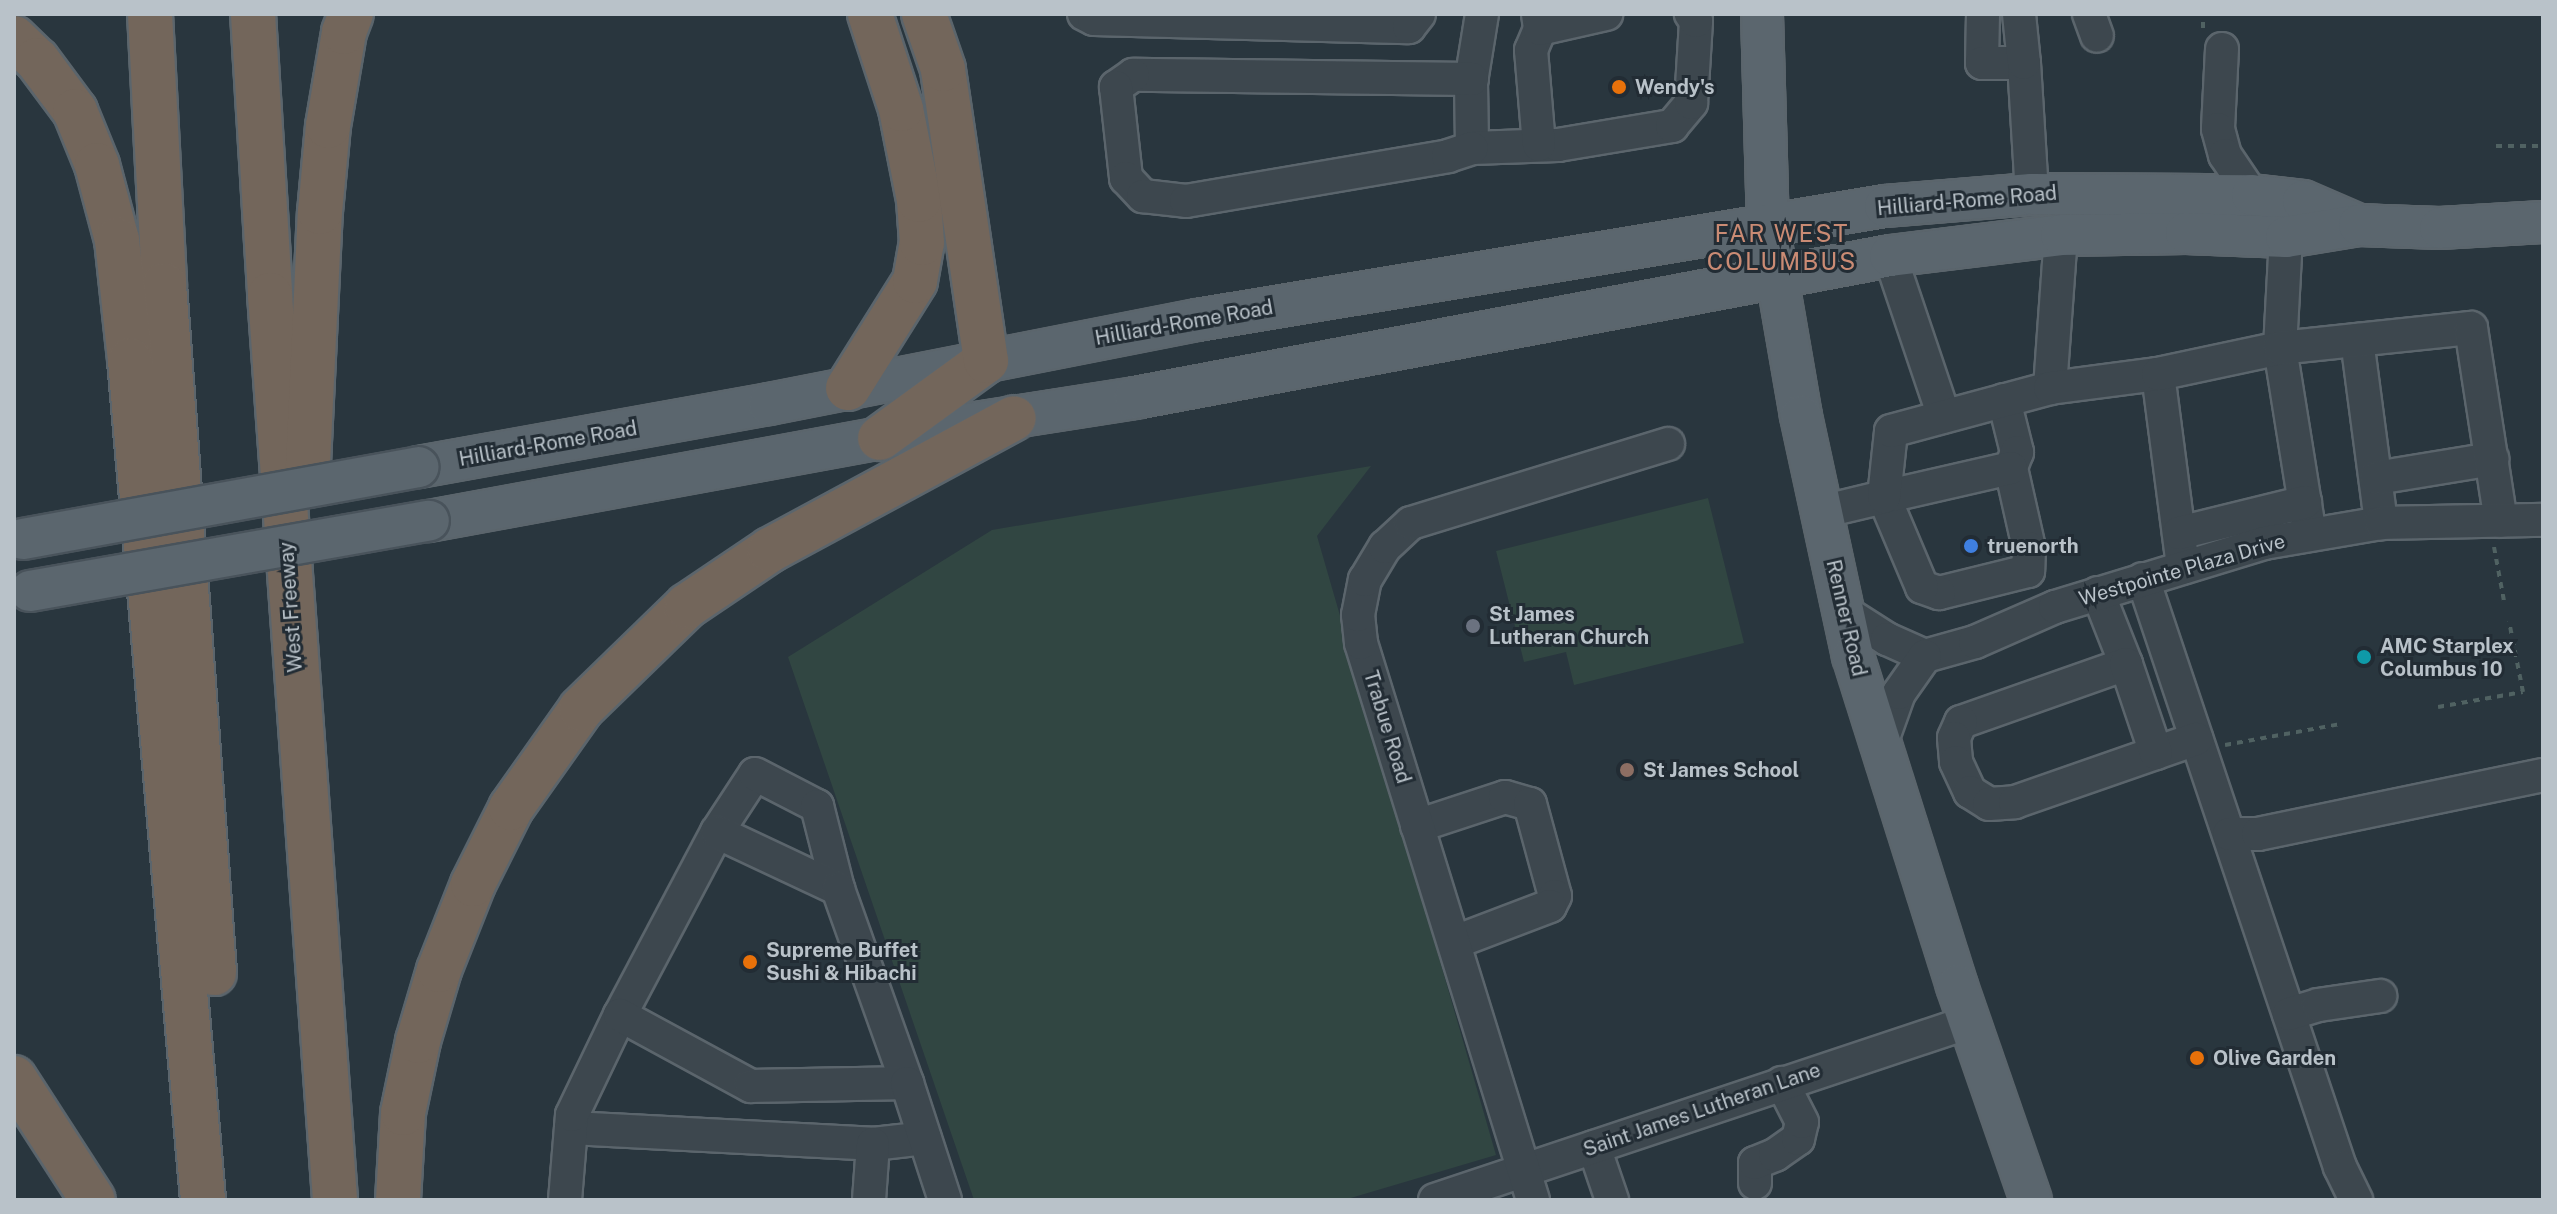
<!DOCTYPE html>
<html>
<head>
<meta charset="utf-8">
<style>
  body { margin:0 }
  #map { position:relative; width:2557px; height:1214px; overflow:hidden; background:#29363e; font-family:"Public Sans",sans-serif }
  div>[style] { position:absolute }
  .green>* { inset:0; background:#314642 }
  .path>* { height:4px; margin-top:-2px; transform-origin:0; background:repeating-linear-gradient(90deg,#506262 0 6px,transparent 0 12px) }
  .roads { filter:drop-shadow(2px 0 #5b656c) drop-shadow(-2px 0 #5b656c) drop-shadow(0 2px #5b656c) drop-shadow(0 -2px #5b656c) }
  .minor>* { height:32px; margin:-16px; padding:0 16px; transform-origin:16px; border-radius:16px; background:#3d474e }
  .major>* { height:40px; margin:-20px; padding:0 20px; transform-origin:20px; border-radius:20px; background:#5b666e }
  .highway>* { height:44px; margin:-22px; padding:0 22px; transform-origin:22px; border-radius:22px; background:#73665b }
  .bridges { filter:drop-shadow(2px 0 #49535b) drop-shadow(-2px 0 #49535b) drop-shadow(0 2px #49535b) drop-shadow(0 -2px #49535b) }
  .major-bridge>* { height:40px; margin:-20px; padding:0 20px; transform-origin:20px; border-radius:20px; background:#5b666e }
  .dots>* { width:22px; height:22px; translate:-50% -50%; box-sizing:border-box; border:4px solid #222c34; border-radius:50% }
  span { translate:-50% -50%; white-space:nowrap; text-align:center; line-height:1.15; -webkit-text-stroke:6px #222c34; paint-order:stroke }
  .poi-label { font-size:20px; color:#b9c2c9; font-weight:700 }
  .left { translate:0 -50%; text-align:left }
  .street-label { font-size:20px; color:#b9c2c9 }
  .quarter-label { font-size:24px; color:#ca8b74; letter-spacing:2px }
  .frame { position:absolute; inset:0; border:16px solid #b9c2c9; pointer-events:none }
</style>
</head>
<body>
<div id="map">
  <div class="green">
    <div style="clip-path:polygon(1371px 466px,1317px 536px,1496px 1155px,1344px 1200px,974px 1200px,788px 657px,992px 530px)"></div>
    <div style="clip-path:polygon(1708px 498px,1744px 643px,1574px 685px,1566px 652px,1524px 662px,1496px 551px)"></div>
  </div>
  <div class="path">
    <div style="left:2203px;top:28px;width:14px;rotate:-90deg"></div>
    <div style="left:2496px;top:146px;width:47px"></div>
    <div style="left:2494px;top:547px;width:55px;rotate:79.5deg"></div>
    <div style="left:2438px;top:707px;width:86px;rotate:-10deg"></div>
    <div style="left:2523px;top:692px;width:72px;rotate:-101.2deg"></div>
    <div style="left:2225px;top:745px;width:118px;rotate:-10.3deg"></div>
  </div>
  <div class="roads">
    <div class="minor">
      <div style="left:1084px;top:14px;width:11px;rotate:27deg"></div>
      <div style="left:1094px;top:19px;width:315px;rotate:1.5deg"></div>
      <div style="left:1409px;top:27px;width:16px;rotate:-52deg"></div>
      <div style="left:1482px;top:14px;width:69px;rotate:99.2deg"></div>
      <div style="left:1471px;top:82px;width:66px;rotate:89.1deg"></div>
      <div style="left:1472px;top:148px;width:86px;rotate:-2deg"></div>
      <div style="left:1558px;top:145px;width:116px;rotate:-9.5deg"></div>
      <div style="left:1672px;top:126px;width:30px;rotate:-50deg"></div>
      <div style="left:1691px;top:103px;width:82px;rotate:-86.5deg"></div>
      <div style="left:1696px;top:21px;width:9px;rotate:-126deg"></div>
      <div style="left:1538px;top:14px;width:15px;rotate:82deg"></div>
      <div style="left:1540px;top:29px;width:23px;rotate:113deg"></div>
      <div style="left:1531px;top:50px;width:95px;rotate:85.2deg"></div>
      <div style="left:1983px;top:14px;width:49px;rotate:91.2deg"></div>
      <div style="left:1982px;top:63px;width:42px"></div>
      <div style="left:2024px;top:63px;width:131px;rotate:86.5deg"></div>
      <div style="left:2019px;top:14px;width:49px;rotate:84.2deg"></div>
      <div style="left:2089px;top:14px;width:23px;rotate:70deg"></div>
      <div style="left:1540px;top:29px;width:68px;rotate:-12.8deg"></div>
      <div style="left:2222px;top:49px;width:80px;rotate:92.9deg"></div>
      <div style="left:2218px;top:129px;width:27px;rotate:75deg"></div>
      <div style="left:2225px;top:155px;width:48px;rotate:56deg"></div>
      <div style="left:1472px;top:79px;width:339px;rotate:-179.3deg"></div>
      <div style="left:1133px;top:75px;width:21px;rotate:145deg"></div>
      <div style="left:1116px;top:87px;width:92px;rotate:83.7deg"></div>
      <div style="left:1126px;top:178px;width:25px;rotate:47deg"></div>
      <div style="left:1143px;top:196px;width:43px;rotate:6.6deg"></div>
      <div style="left:1186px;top:201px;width:266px;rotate:-9.7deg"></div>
      <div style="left:1448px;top:156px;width:25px;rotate:-18deg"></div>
      <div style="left:2286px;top:237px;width:111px;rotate:93.1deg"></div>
      <div style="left:2280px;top:348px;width:189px;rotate:80.9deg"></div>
      <div style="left:1890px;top:256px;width:169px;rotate:71.4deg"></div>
      <div style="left:2357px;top:340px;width:185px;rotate:82.5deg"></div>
      <div style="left:2158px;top:374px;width:195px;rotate:82.6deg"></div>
      <div style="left:2050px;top:388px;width:153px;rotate:-85.9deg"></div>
      <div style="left:2004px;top:400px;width:54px;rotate:76deg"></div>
      <div style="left:2017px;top:452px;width:17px;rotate:111deg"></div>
      <div style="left:2011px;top:468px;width:82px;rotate:77.3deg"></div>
      <div style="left:2029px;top:548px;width:23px;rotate:92deg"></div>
      <div style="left:2028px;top:571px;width:92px;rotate:166.1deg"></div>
      <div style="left:1939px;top:593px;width:18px;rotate:-161deg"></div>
      <div style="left:1922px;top:587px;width:98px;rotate:-112.9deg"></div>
      <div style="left:1884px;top:497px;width:130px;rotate:-12.9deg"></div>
      <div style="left:2376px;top:478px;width:118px;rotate:-9.3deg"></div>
      <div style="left:1821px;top:512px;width:65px;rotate:-13.4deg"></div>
      <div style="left:1884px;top:497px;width:66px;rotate:-83.9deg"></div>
      <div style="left:1891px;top:431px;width:165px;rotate:-15.1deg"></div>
      <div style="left:2050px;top:388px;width:109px;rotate:-7.4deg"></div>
      <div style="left:2158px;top:374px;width:125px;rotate:-12deg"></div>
      <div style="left:2280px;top:348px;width:192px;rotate:-6deg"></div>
      <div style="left:2471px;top:328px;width:195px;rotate:81.2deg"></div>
      <div style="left:2179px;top:533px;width:130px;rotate:-13.8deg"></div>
      <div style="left:2143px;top:579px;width:620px;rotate:71.48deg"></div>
      <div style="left:2340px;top:1167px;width:37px;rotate:64deg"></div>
      <div style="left:2098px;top:593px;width:76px;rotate:68.5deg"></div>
      <div style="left:2126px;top:664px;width:175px;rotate:160.6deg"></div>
      <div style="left:1961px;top:722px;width:17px;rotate:114deg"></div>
      <div style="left:1954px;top:738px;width:24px;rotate:85deg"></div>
      <div style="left:1956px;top:762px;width:33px;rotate:65deg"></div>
      <div style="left:1970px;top:792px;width:22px;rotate:32deg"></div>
      <div style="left:1989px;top:804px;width:26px;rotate:-4deg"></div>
      <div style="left:2015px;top:802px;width:192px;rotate:-19.2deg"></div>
      <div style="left:1843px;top:611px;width:52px;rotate:32.5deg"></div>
      <div style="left:1887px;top:639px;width:42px;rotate:24.1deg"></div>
      <div style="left:1925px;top:656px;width:52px;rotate:-15.6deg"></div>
      <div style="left:1975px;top:642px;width:87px;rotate:-23.6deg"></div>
      <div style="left:2055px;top:607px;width:219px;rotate:-17deg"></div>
      <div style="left:2264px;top:543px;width:119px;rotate:-9.7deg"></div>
      <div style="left:2381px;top:523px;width:162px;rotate:-1.1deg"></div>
      <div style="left:2126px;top:664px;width:94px;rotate:71.4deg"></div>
      <div style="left:1880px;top:746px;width:56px;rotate:-70.3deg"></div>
      <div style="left:1899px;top:693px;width:45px;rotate:-54.9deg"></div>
      <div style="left:1417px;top:826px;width:93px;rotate:-18.2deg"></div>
      <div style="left:1505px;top:797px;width:26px;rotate:16deg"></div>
      <div style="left:1530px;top:804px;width:95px;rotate:74.8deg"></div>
      <div style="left:1555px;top:896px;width:11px;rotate:117deg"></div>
      <div style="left:1550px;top:906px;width:102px;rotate:159.2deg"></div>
      <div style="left:717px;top:832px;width:69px;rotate:-56.8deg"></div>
      <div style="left:755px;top:774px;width:70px;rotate:27.3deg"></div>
      <div style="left:817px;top:806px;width:86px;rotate:75.8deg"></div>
      <div style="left:2229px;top:834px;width:29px"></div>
      <div style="left:2258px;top:834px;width:291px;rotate:-11.7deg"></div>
      <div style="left:2289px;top:1014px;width:30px;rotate:-17deg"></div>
      <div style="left:2318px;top:1005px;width:63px;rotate:-8.3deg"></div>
      <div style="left:620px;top:1015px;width:207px;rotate:-62.1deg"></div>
      <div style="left:717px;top:832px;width:134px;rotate:25.2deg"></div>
      <div style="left:838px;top:889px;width:206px;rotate:70.4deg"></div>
      <div style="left:571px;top:1128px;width:302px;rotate:3deg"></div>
      <div style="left:873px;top:1144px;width:52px;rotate:-6.6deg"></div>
      <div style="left:1594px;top:1147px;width:56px;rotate:71.2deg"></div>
      <div style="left:1755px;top:1183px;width:20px;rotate:-90deg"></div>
      <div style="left:1755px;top:1163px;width:22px;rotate:-22deg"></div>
      <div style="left:1775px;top:1155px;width:28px;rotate:-35deg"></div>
      <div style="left:1798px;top:1139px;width:17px;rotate:-77deg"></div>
      <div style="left:1802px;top:1122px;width:44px;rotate:-117.1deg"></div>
      <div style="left:565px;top:1200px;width:85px;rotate:-85.3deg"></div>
      <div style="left:572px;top:1115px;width:111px;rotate:-64.4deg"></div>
      <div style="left:620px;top:1015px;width:149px;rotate:28.5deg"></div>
      <div style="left:751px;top:1086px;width:156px;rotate:-1.1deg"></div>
      <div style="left:907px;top:1083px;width:123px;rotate:72deg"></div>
      <div style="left:869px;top:1200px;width:56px;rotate:-85.9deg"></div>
      <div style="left:1435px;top:1200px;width:563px;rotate:-18.43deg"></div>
      <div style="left:1533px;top:1200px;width:583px;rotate:-107.16deg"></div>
      <div style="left:1361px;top:643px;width:28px;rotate:-96deg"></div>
      <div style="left:1358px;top:615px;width:36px;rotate:-79deg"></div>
      <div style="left:1365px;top:580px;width:39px;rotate:-59deg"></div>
      <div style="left:1385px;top:547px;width:35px;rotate:-43deg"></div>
      <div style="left:1411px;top:523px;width:269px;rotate:-17.1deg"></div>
    </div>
    <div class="major">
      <div style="left:1762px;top:14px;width:211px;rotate:88.4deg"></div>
      <div style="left:1768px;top:225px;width:194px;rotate:80.2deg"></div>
      <div style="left:1801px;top:416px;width:246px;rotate:77.8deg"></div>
      <div style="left:1853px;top:656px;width:346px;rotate:72.5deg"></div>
      <div style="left:1957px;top:986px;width:226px;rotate:70.9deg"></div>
      <div style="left:419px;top:467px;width:356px;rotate:-10.2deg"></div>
      <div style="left:769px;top:404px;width:436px;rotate:-11.1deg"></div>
      <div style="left:1197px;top:320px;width:697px;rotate:-9.41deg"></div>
      <div style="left:1885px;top:206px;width:147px;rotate:-4.7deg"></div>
      <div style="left:2032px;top:194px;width:220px;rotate:0.3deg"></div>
      <div style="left:2252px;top:195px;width:51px;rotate:6.7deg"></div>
      <div style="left:2303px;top:201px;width:61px;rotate:23.2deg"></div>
      <div style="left:429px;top:521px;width:459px;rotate:-10.4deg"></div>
      <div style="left:880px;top:438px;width:258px;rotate:-8.9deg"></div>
      <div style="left:1135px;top:398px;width:768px;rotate:-10.65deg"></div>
      <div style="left:1890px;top:256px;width:172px;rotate:-7deg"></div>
      <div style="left:2061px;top:235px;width:125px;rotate:-0.9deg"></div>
      <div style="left:2186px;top:233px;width:100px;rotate:2.3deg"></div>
      <div style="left:2286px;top:237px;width:74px;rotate:-9.3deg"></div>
      <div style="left:2359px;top:225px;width:81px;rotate:2.1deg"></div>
      <div style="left:2440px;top:228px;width:103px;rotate:-3.3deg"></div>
    </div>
    <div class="highway">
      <div style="left:150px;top:14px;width:271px;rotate:87deg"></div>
      <div style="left:164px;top:285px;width:690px;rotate:85.84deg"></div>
      <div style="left:253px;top:14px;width:282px;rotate:86.5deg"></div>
      <div style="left:270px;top:295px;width:907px;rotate:85.89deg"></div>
      <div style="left:14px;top:38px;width:32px;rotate:44deg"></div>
      <div style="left:37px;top:60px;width:64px;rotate:53.3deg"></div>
      <div style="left:75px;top:111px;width:58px;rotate:67.8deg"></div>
      <div style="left:97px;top:165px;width:78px;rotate:75.1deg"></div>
      <div style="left:117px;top:240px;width:121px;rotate:83.8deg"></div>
      <div style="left:130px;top:360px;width:843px;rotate:85.03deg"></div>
      <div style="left:848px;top:388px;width:126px;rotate:-57.9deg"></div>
      <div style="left:915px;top:281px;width:39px;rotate:-80deg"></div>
      <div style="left:922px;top:243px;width:43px;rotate:-94deg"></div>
      <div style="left:919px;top:200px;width:93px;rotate:-101.2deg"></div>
      <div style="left:901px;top:109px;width:100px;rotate:-108.1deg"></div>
      <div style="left:880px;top:438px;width:131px;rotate:-36deg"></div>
      <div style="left:986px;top:361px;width:295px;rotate:-98.4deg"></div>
      <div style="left:943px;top:69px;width:58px;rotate:-109.1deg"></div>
      <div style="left:307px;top:485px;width:273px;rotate:-87.3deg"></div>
      <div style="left:320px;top:212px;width:86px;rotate:-84.7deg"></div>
      <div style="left:328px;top:126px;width:95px;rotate:-80.3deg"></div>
      <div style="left:344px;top:32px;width:19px;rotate:-69deg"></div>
      <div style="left:14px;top:1078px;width:145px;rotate:57.1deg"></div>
      <div style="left:398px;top:1200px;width:87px;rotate:-86.7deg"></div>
      <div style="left:403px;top:1113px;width:74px;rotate:-78.2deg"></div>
      <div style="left:418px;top:1041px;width:74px;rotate:-73.5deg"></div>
      <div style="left:439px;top:970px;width:92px;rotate:-68.4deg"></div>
      <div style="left:473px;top:884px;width:85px;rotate:-63.4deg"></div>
      <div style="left:511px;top:808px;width:121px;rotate:-54.7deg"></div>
      <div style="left:581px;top:709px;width:148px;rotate:-44.2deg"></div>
      <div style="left:687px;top:606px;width:100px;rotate:-34deg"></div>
      <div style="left:770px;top:550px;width:277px;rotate:-28.4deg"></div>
    </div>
  </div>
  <div class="bridges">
    <div class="major-bridge">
      <div style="left:23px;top:539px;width:402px;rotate:-10.3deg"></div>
      <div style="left:30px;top:591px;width:405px;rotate:-10deg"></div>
    </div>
  </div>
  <div class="dots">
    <div style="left:1619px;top:87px;background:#e8710a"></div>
    <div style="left:1971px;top:546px;background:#3f7fe0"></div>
    <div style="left:1473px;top:626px;background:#6b7280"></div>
    <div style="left:2364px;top:657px;background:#0f9aa8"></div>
    <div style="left:1627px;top:770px;background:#8d6e63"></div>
    <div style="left:750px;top:962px;background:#e8710a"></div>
    <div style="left:2197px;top:1058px;background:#e8710a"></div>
  </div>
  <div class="poi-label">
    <span class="left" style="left:1635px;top:87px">Wendy's</span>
    <span class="left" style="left:1987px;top:546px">truenorth</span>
    <span class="left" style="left:1489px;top:626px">St James<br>Lutheran Church</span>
    <span class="left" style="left:2380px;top:658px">AMC Starplex<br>Columbus 10</span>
    <span class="left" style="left:1643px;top:770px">St James School</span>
    <span class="left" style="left:766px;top:962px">Supreme Buffet<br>Sushi &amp; Hibachi</span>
    <span class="left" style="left:2213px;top:1058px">Olive Garden</span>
  </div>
  <div class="street-label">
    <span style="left:1967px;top:201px;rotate:-5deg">Hilliard-Rome Road</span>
    <span style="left:1184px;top:323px;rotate:-10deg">Hilliard-Rome Road</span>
    <span style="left:548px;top:444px;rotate:-10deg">Hilliard-Rome Road</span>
    <span style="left:2182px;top:570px;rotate:-16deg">Westpointe Plaza Drive</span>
    <span style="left:291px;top:607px;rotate:-94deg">West Freeway</span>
    <span style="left:1846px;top:618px;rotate:77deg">Renner Road</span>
    <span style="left:1387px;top:727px;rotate:73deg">Trabue Road</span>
    <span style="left:1702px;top:1110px;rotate:-19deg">Saint James Lutheran Lane</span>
  </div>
  <div class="quarter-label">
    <span style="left:1782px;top:248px">FAR WEST<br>COLUMBUS</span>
  </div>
  <div class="frame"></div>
</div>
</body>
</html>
